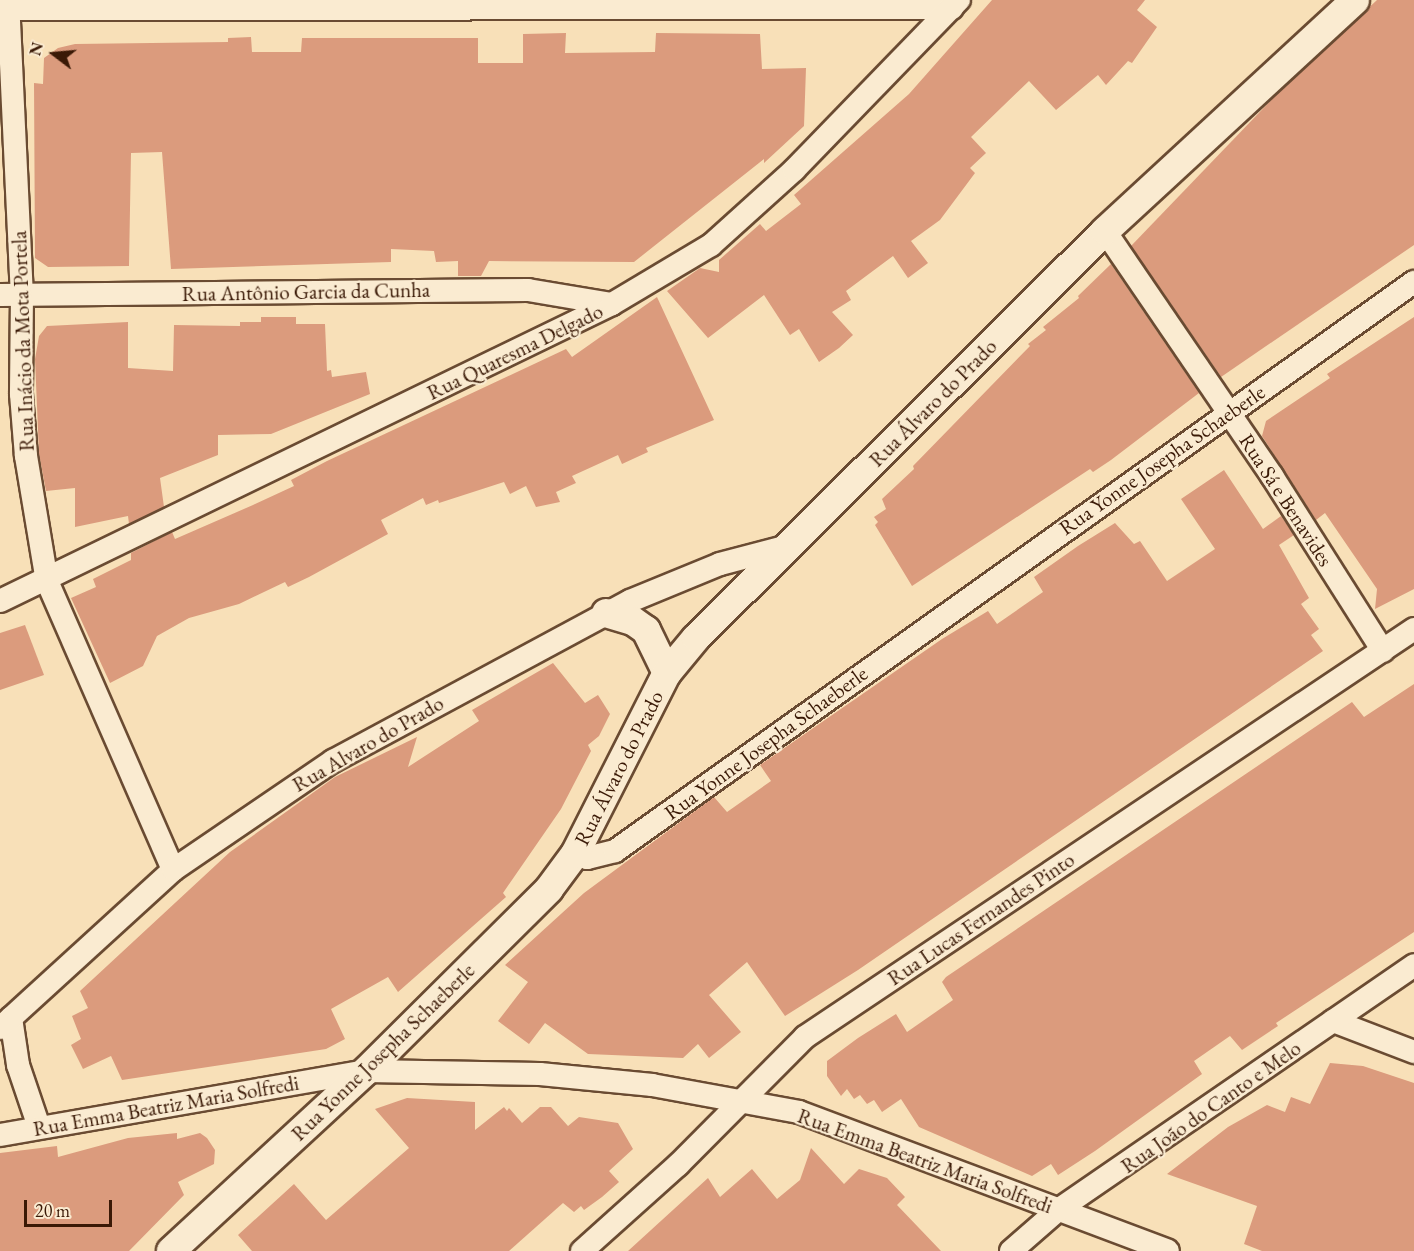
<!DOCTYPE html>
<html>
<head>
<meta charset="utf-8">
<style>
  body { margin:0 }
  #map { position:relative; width:1414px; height:1251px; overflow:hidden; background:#f8e0b8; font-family:"EB Garamond",serif }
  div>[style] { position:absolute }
  .building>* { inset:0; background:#db9b7d }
  .roads { filter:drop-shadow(2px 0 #6a4b32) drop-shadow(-2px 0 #6a4b32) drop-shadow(0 2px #6a4b32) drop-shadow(0 -2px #6a4b32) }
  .minor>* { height:22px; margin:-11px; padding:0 11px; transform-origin:11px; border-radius:11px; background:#faebd1 }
  .tertiary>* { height:28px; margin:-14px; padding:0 14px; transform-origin:14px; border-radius:14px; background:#faebd1 }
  span { translate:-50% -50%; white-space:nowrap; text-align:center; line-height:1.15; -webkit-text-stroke:4.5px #faebd1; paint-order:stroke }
  .street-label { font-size:21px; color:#3a1906 }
  .north { position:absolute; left:24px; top:24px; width:60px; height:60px; -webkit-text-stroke:4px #faebd1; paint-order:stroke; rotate:286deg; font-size:16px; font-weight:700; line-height:24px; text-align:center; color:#3a1906 }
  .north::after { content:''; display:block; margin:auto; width:21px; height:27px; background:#3a1906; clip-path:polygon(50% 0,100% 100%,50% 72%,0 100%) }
  .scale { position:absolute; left:24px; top:1200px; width:88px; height:27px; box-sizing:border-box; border:3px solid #3a1906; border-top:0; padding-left:8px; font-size:18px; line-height:21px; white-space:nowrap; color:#3a1906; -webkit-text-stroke:4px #faebd1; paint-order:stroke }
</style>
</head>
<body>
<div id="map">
  <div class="building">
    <div style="clip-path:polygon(992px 0,1145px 0,1137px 10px,1157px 27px,1132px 63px,1128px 61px,1106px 85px,1098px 75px,1056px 110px,1029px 81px,971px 137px,986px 153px,970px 168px,975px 173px,940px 220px,911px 241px,928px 263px,908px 278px,893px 256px,846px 291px,851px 300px,832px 312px,853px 335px,839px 348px,819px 362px,799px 329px,790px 335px,764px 295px,708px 338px,667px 291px,700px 268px,719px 272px,719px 260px,760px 224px,766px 231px,801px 204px,794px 195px,909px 94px)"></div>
    <div style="clip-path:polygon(1377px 0,1414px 0,1414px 245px,1221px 377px,1131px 246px,1279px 92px)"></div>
    <div style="clip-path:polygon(566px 33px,565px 53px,655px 52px,656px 33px,760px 34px,762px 69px,806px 68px,804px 126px,764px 163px,764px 159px,634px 262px,489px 261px,481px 276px,458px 276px,458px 261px,436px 262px,434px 251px,391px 249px,391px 262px,171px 269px,162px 152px,131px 153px,129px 266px,48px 267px,35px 258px,34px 83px,43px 84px,44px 58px,58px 48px,75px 44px,228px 42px,228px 38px,251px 37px,252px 52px,301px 52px,302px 38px,478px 38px,478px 63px,523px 63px,523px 34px)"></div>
    <div style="clip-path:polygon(1111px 264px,1199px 393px,1111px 460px,1093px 472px,1090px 469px,912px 586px,875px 525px,878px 522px,874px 517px,886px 509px,882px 499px,914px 469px,913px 466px,1030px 346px,1028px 344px,1046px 330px,1043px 327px,1079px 298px,1078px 296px)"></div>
    <div style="clip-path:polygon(657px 297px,714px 420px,646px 448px,648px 452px,622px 464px,618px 455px,572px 476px,576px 483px,556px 492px,560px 502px,536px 507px,526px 486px,510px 494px,504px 482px,439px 503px,438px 500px,426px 505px,423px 498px,381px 520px,388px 534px,309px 577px,288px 587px,285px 582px,239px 604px,189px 618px,157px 636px,143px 666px,110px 683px,71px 598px,96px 587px,93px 579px,131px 560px,131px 553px,172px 532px,175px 539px,253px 505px,294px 486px,291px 480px,327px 461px,566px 349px,572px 357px)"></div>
    <div style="clip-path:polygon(261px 317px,296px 317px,296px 324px,325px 324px,327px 371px,331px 370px,332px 377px,366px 372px,370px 394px,271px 434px,218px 435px,218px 455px,160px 478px,164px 507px,129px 524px,128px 516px,75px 527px,75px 488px,46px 491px,39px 454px,35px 359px,39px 336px,47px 326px,128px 322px,128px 368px,173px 371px,174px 325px,240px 326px,240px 322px,261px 322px)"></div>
    <div style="clip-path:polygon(1414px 317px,1414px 589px,1375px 609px,1377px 589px,1325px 513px,1316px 520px,1262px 436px,1266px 421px,1330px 378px,1327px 374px)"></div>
    <div style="clip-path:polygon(1224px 470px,1263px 529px,1281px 516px,1294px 535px,1279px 545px,1309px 598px,1301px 604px,1319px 629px,1311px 635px,1323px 651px,858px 970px,785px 1016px,747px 962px,709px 995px,741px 1032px,709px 1058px,698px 1044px,683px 1058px,588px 1054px,545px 1023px,529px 1044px,498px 1021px,528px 982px,505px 965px,584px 893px,714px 797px,727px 812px,771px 781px,760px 765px,942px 639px,988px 611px,997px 624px,1043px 592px,1034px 577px,1078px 546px,1115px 523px,1134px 544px,1140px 541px,1167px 581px,1215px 549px,1181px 499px)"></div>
    <div style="clip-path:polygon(25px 625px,44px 675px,0 690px,0 633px)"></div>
    <div style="clip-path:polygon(553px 663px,585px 703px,598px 695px,610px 714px,599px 736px,588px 745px,591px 751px,561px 809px,503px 893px,506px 897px,398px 992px,388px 977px,331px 1009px,345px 1039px,326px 1049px,122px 1080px,111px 1056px,83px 1069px,71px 1045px,81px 1039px,72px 1016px,88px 1008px,80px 991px,230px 852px,335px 777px,417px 737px,408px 767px,479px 721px,472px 710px)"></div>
    <div style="clip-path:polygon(1414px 684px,1414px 932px,1276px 1023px,1278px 1026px,1242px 1050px,1230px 1036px,1194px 1061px,1202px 1074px,1095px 1151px,1058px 1175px,1051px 1164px,1032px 1176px,919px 1127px,901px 1099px,882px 1112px,874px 1100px,867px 1104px,860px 1095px,854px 1099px,847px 1089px,841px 1096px,827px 1076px,827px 1061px,858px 1038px,896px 1014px,907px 1032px,953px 1000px,942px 982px,946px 977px,1352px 702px,1364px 717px)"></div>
    <div style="clip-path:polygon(1330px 1063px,1363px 1066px,1414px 1083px,1414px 1251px,1262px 1251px,1244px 1244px,1257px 1206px,1167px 1174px,1228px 1127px,1267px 1105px,1285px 1112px,1291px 1097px,1310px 1104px)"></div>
    <div style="clip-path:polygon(407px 1098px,475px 1102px,475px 1130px,504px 1107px,507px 1111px,509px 1108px,522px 1123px,540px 1107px,551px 1107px,568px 1126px,579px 1117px,618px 1123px,633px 1149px,609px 1171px,619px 1182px,602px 1197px,584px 1210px,581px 1206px,574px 1212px,563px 1203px,509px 1251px,252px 1251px,238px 1235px,294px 1184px,326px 1220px,409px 1148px,375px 1109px)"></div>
    <div style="clip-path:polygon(177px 1133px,177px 1139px,200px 1133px,207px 1138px,215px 1150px,214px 1164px,178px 1182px,184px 1195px,129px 1251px,0 1251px,0 1153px,57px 1146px,58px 1157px,128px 1138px)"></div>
    <div style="clip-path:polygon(811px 1148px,844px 1184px,859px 1169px,887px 1178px,905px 1197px,897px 1205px,941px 1251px,628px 1251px,708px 1178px,720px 1197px,752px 1169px,777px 1199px,800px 1180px)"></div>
  </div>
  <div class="roads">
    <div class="minor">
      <div style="left:8px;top:0;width:295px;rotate:87.3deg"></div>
      <div style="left:22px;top:295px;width:99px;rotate:90.6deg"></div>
      <div style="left:21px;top:394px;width:62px;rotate:85.4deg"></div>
      <div style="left:26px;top:456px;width:127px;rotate:80.5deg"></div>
      <div style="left:47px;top:581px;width:315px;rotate:66.4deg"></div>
      <div style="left:0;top:9px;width:952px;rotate:-0.06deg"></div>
      <div style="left:1105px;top:231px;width:297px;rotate:55.7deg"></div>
      <div style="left:1272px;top:476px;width:207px;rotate:57.6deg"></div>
      <div style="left:0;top:295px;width:528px;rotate:-0.54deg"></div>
      <div style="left:528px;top:290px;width:85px;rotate:9.5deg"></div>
      <div style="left:0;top:601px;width:680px;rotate:-25.89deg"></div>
      <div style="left:612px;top:304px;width:115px;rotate:-30.8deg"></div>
      <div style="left:711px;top:245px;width:112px;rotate:-42.1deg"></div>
      <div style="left:794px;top:170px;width:237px;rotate:-45.9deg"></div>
      <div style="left:575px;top:854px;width:13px;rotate:18deg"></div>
      <div style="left:587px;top:858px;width:29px;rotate:-14deg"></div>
      <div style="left:615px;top:851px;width:981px;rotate:-35.46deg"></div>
      <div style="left:11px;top:1018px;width:48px;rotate:81.5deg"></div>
      <div style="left:18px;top:1065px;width:65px;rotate:71.3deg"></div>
      <div style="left:1333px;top:1021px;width:87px;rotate:20.9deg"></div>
      <div style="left:0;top:1028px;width:234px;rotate:-42.4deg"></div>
      <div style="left:173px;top:870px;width:194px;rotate:-34.3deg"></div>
      <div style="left:333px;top:761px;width:337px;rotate:-28.3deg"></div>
      <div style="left:630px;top:601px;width:97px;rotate:-22.3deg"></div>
      <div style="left:720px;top:564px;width:70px;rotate:-14.8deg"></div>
      <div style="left:0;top:1135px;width:372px;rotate:-9.9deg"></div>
      <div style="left:366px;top:1071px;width:174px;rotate:1deg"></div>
      <div style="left:540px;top:1074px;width:113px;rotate:5.6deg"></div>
      <div style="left:652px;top:1085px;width:149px;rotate:10.4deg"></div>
      <div style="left:799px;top:1112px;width:394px;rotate:20.6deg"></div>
      <div style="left:582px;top:1251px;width:129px;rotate:-41.9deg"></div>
      <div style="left:678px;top:1165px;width:180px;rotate:-45.2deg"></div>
      <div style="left:805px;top:1037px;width:733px;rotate:-33.82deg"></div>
      <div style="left:1011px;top:1251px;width:62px;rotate:-41.1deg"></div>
      <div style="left:1058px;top:1210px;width:432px;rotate:-34.5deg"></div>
    </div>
    <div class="tertiary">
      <div style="left:606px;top:613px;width:28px;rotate:17deg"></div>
      <div style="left:633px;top:621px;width:16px;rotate:35deg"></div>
      <div style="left:646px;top:630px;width:48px;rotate:64deg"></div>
      <div style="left:171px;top:1251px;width:265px;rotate:-42.7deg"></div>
      <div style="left:366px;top:1071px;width:258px;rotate:-44.8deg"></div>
      <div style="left:549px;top:889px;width:44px;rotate:-53.4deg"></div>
      <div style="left:575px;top:854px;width:203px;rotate:-63.1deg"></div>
      <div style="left:667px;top:673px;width:45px;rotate:-50.4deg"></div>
      <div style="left:696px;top:638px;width:577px;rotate:-44.86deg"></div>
      <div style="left:1105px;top:231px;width:340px;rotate:-42.7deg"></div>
    </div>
  </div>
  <div class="street-label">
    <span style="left:306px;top:292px;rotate:-1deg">Rua Antônio Garcia da Cunha</span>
    <span style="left:23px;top:341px;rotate:-92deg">Rua Inácio da Mota Portela</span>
    <span style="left:515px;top:352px;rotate:-26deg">Rua Quaresma Delgado</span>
    <span style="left:933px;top:403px;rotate:-45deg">Rua Álvaro do Prado</span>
    <span style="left:1162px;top:460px;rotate:-35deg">Rua Yonne Josepha Schaeberle</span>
    <span style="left:1286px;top:500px;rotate:57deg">Rua Sá e Benavides</span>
    <span style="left:766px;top:743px;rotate:-36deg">Rua Yonne Josepha Schaeberle</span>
    <span style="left:368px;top:744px;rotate:-30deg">Rua Alvaro do Prado</span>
    <span style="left:619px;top:768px;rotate:-63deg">Rua Álvaro do Prado</span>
    <span style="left:981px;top:919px;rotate:-34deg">Rua Lucas Fernandes Pinto</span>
    <span style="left:383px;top:1052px;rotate:-44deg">Rua Yonne Josepha Schaeberle</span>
    <span style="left:166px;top:1106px;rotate:-10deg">Rua Emma Beatriz Maria Solfredi</span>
    <span style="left:1211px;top:1107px;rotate:-35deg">Rua João do Canto e Melo</span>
    <span style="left:925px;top:1161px;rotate:20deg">Rua Emma Beatriz Maria Solfredi</span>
  </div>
  <div class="north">N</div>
  <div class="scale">20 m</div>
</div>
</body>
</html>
